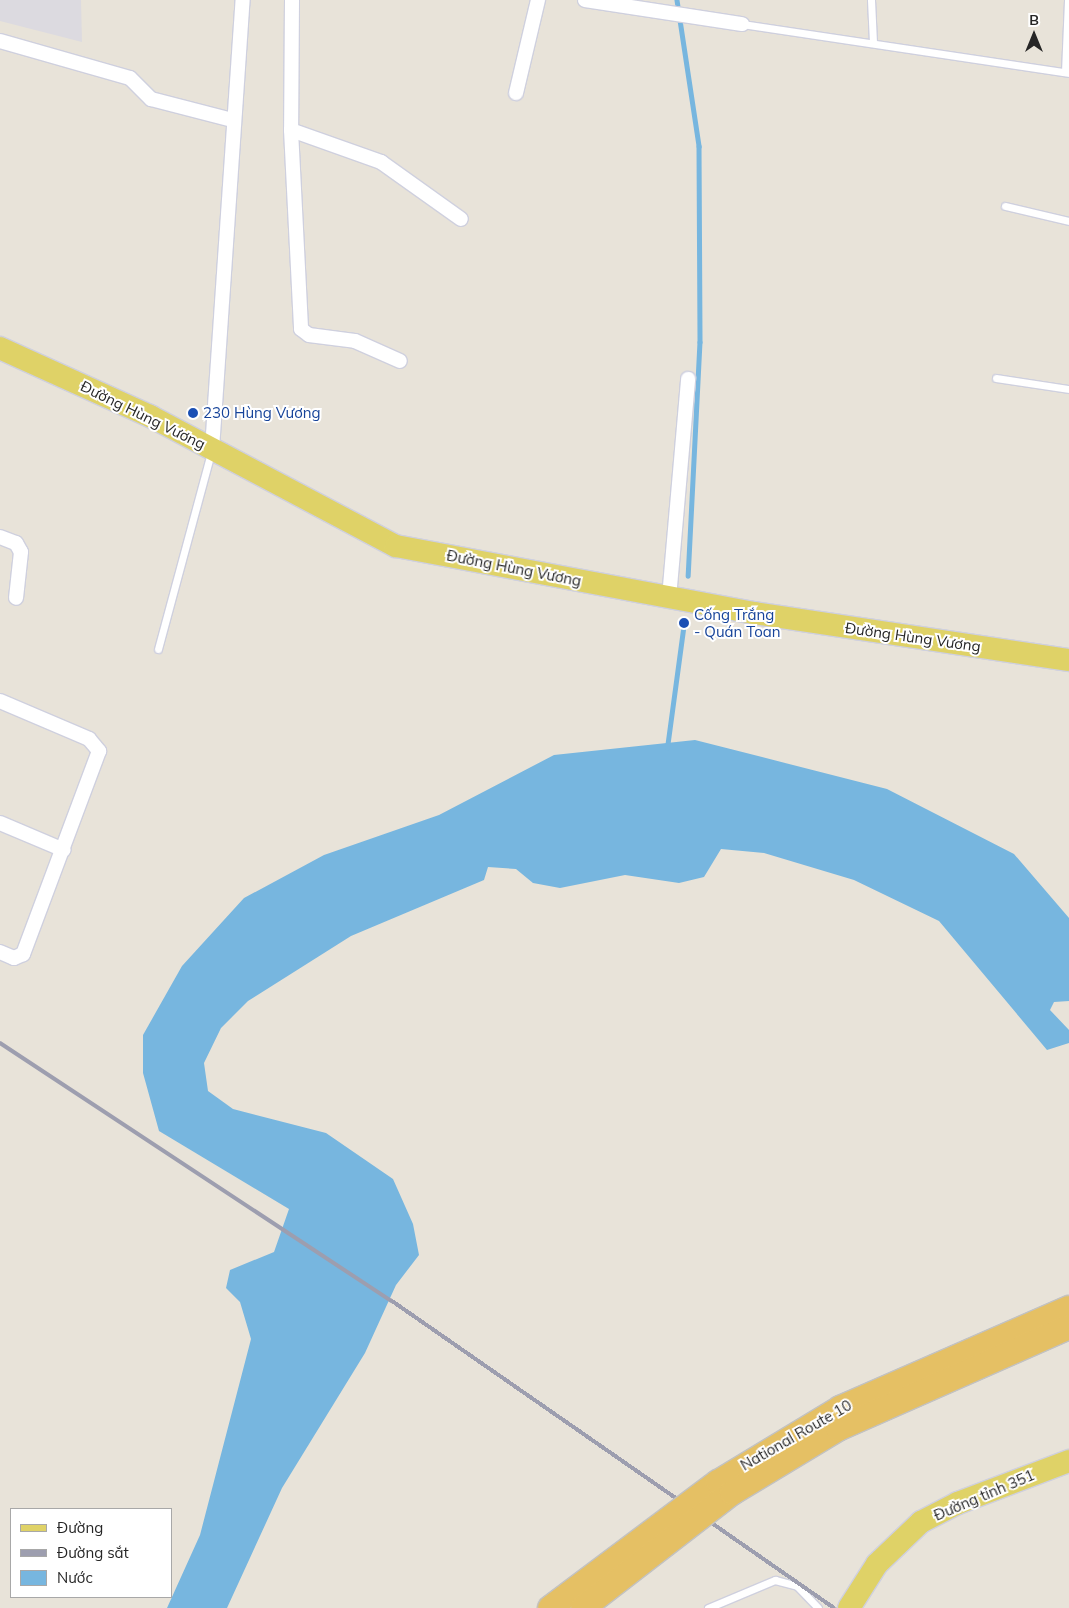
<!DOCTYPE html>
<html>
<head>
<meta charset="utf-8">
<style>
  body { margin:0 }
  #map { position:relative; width:1069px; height:1608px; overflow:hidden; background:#e8e3d9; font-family:Mulish,sans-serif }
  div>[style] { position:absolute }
  .industrial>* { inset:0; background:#dcdae0 }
  .water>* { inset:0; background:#77b6df }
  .stream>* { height:4.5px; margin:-2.25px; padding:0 2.25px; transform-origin:2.25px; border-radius:2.25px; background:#77b6df }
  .roads { filter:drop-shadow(1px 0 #cfd0de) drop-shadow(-1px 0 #cfd0de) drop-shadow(0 1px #cfd0de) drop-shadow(0 -1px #cfd0de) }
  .service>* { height:7px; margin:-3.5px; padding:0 3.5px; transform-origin:3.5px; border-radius:3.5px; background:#fff }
  .minor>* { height:14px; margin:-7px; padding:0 7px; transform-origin:7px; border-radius:7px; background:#fff }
  .primary>* { height:22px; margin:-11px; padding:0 11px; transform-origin:11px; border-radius:11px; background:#dfd267 }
  .rail>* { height:4px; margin:-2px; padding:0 2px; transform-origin:2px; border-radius:2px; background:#9d9eaf }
  .bridges { filter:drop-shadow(1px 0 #c2c2c2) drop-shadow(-1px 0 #c2c2c2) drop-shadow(0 1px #c2c2c2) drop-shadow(0 -1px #c2c2c2) }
  .trunk-bridge>* { height:24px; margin:-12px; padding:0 12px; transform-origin:12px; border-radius:12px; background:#e5c064 }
  .dots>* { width:14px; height:14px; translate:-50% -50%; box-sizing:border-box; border:2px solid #fff; border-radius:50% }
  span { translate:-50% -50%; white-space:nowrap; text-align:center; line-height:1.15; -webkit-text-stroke:4px #fff; paint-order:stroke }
  .transit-label { font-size:15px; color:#164399 }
  .left { translate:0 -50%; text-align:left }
  .street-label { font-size:15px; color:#262626 }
  .legend { position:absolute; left:10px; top:1508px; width:162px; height:90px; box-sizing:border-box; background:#fff; border:1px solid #a8a8a8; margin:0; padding:6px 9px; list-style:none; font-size:15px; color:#262626 }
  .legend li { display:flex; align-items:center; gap:10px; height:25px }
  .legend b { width:25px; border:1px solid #a8a8a8 }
  .north { position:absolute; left:1009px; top:10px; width:50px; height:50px; -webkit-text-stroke:4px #fff; paint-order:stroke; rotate:0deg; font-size:14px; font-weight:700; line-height:20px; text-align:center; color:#262626 }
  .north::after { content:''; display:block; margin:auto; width:18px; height:22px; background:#262626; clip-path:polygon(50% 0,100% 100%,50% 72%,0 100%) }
</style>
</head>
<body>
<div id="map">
  <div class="industrial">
    <div style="clip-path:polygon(0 0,81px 0,82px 42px,0 21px)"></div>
  </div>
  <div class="water">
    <div style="clip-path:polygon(695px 740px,887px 789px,1014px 854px,1069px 918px,1069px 1001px,1054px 1002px,1050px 1010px,1069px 1030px,1069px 1043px,1047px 1050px,939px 921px,854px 880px,764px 853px,721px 849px,704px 877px,679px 883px,625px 875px,560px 888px,533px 883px,516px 869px,488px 867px,484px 880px,351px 936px,248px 1001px,221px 1028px,204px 1063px,208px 1091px,233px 1109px,326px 1133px,393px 1179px,413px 1224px,419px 1255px,396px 1285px,365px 1353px,282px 1488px,227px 1608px,167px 1608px,200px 1535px,251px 1339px,240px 1302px,226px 1288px,230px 1270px,274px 1252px,289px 1209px,159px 1131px,143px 1073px,143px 1035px,182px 966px,244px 898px,324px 855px,439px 815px,554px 755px)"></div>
  </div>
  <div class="stream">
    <div style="left:677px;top:0;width:148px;rotate:81.4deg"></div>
    <div style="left:699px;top:146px;width:196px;rotate:89.7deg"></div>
    <div style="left:700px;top:342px;width:234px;rotate:92.9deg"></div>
    <div style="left:667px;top:748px;width:119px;rotate:-82.3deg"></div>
  </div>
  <div class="roads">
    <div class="service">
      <div style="left:871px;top:0;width:43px;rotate:87.3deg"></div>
      <div style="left:742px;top:24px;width:331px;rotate:8.5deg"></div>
      <div style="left:1065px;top:72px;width:72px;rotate:-87.6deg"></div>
      <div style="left:1005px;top:206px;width:66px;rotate:13.2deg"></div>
      <div style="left:996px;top:378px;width:74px;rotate:8.6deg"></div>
      <div style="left:158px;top:649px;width:204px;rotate:-74.9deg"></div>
      <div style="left:708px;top:1608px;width:73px;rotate:-22.7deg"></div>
      <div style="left:775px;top:1580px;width:23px;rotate:15deg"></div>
      <div style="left:797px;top:1586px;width:30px;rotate:46deg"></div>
    </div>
    <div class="minor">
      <div style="left:292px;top:0;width:130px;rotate:90.4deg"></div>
      <div style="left:291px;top:130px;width:199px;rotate:87.1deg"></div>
      <div style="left:301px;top:329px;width:10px;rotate:37deg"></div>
      <div style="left:309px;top:335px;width:46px;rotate:7.4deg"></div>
      <div style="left:355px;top:341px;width:49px;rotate:24deg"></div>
      <div style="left:585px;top:0;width:159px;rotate:8.7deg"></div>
      <div style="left:0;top:41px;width:135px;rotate:15.9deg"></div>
      <div style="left:130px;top:78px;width:30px;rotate:45deg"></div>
      <div style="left:151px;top:99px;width:84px;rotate:14.5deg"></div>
      <div style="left:516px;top:93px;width:96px;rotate:-76.7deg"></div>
      <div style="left:291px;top:130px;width:96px;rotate:19.6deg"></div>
      <div style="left:381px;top:162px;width:98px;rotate:35.5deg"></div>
      <div style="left:212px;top:449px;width:450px;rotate:-86.1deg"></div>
      <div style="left:0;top:537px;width:17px;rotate:21deg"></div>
      <div style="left:16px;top:543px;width:10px;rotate:61deg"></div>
      <div style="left:21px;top:552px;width:46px;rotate:96.2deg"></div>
      <div style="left:669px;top:598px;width:220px;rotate:-85deg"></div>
      <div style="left:0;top:701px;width:97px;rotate:23.1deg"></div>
      <div style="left:89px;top:739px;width:16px;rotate:50deg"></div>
      <div style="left:99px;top:751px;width:217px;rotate:110.5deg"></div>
      <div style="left:23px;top:954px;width:10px;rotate:156deg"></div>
      <div style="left:14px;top:958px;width:15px;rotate:-157deg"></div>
      <div style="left:0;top:823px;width:69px;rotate:22.9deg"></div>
    </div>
    <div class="primary">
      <div style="left:0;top:348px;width:165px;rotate:24.4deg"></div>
      <div style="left:150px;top:416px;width:278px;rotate:27.9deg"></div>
      <div style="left:396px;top:546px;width:364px;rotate:10.6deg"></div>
      <div style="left:754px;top:613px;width:318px;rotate:8.5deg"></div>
      <div style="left:849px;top:1608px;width:52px;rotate:-57.5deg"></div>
      <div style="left:877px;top:1564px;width:61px;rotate:-43.7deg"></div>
      <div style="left:921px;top:1522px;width:42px;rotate:-27.2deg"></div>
      <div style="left:958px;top:1503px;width:119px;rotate:-20.7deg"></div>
    </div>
  </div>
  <div class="rail">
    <div style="left:0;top:1043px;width:469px;rotate:33.4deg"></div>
    <div style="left:392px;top:1301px;width:538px;rotate:34.78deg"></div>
  </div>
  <div class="bridges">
    <div class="trunk-bridge">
      <div style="left:550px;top:1608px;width:210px;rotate:-36.9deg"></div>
      <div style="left:718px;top:1482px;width:143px;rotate:-31.2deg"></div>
      <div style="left:840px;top:1408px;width:250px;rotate:-23.6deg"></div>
      <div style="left:583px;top:1608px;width:188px;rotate:-37.7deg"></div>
      <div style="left:732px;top:1493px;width:124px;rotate:-31.1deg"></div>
      <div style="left:838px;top:1429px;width:253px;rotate:-23.8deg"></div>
    </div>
  </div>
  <div class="dots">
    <div style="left:193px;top:413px;background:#1a4fb4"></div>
    <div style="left:684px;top:623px;background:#1a4fb4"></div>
  </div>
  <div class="transit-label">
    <span class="left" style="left:203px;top:413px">230 Hùng Vương</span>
    <span class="left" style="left:694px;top:623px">Cống Trắng<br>- Quán Toan</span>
  </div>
  <div class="street-label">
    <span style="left:143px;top:415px;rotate:26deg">Đường Hùng Vương</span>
    <span style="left:514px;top:568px;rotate:11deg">Đường Hùng Vương</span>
    <span style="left:913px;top:637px;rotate:8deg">Đường Hùng Vương</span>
    <span style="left:796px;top:1435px;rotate:-30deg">National Route 10</span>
    <span style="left:984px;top:1495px;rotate:-23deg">Đường tỉnh 351</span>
  </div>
  <ul class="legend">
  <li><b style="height:6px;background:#dfd267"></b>Đường</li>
  <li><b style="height:6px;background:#9d9eaf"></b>Đường sắt</li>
  <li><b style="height:14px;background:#77b6df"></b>Nước</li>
  </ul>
  <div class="north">B</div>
</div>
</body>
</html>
